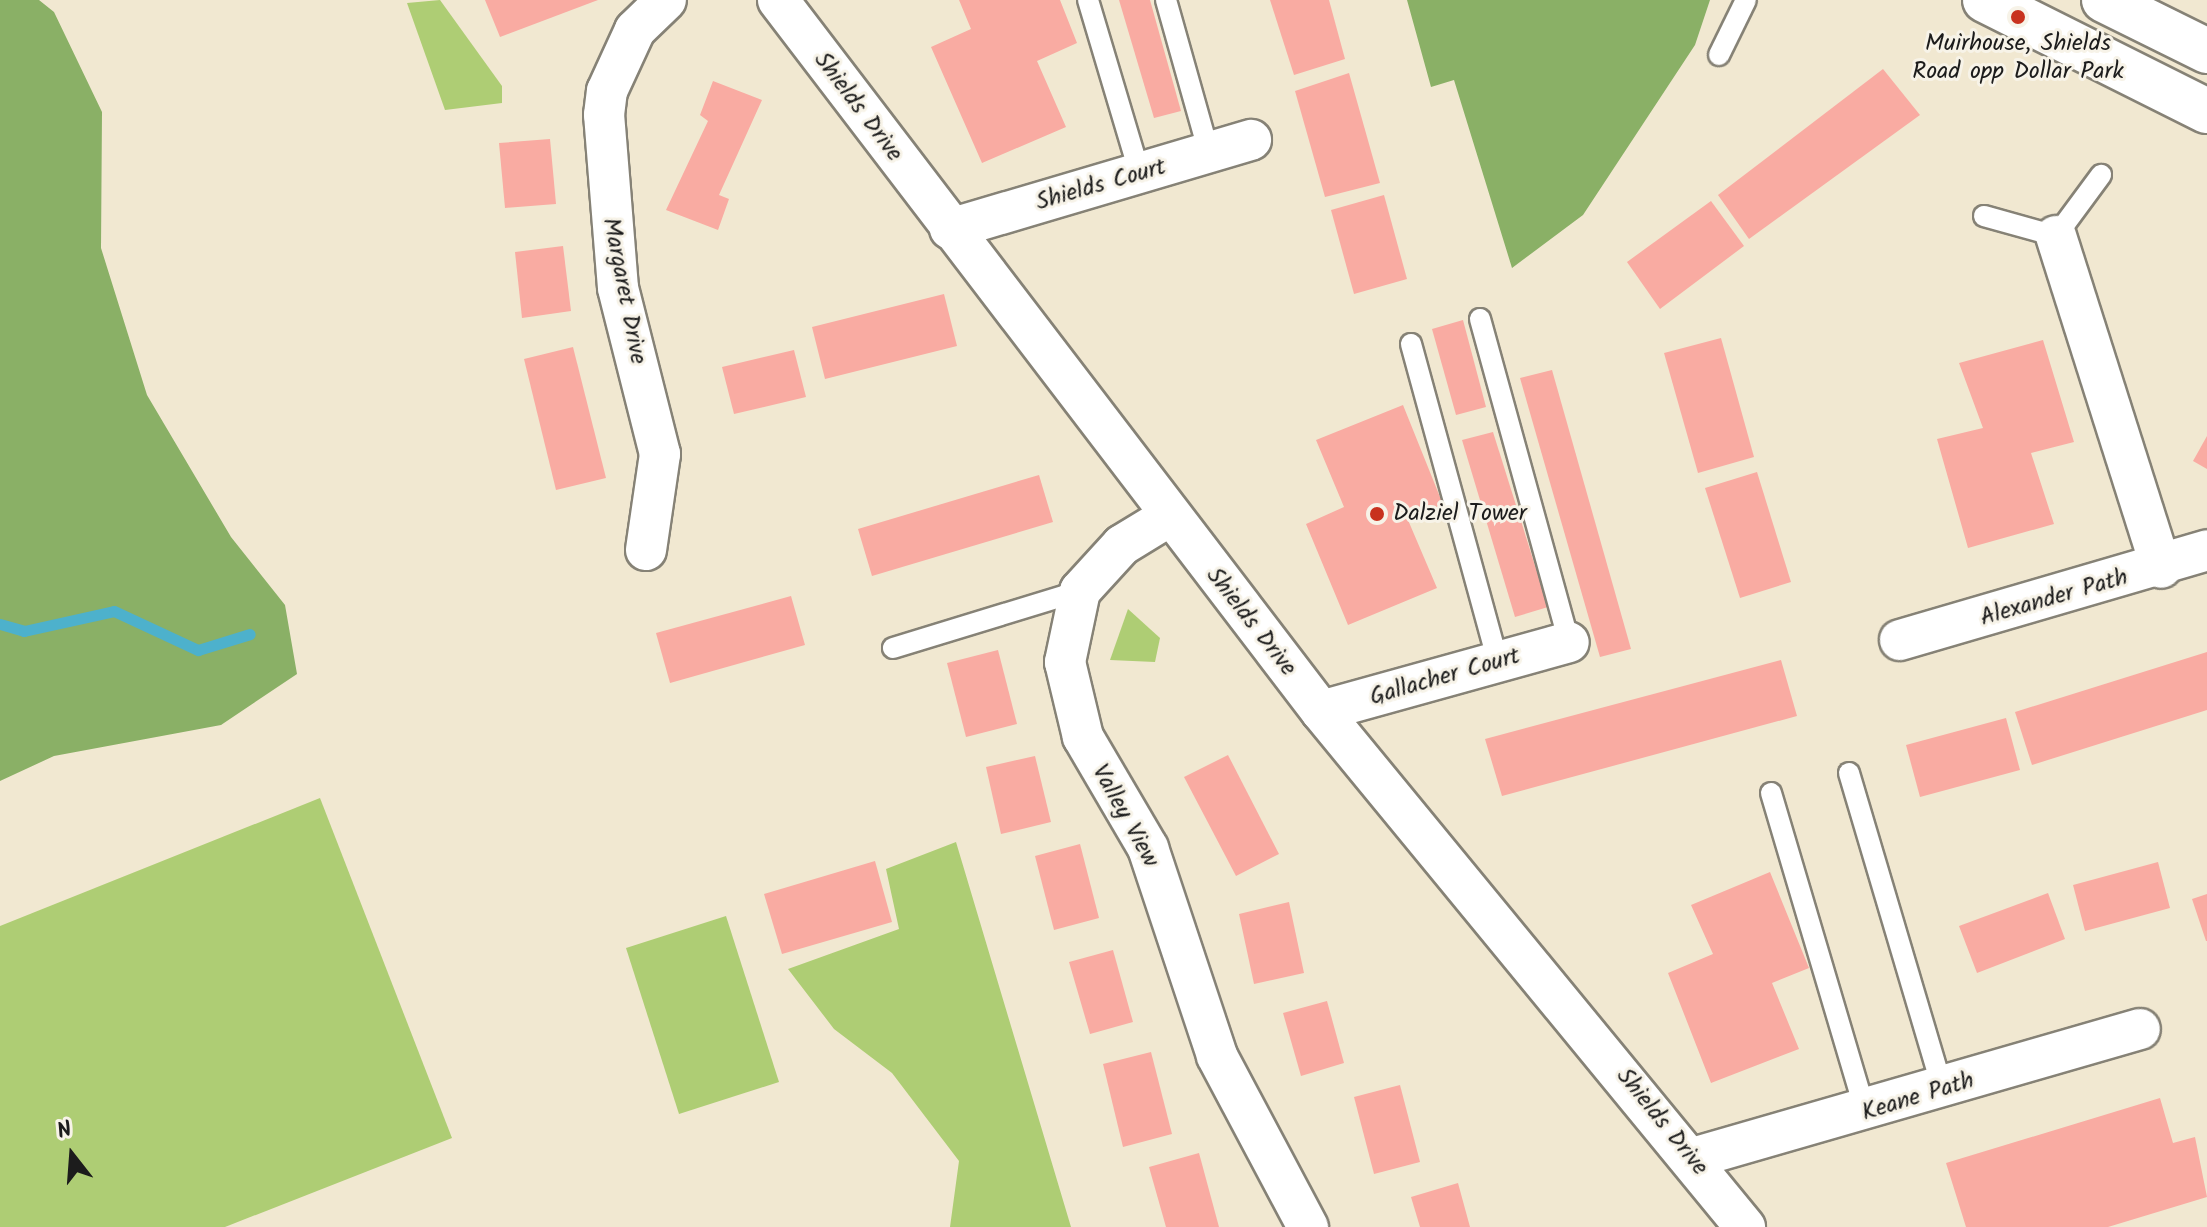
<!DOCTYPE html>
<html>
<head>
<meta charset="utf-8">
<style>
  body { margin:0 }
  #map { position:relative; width:2207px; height:1227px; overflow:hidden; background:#f1e8d1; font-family:Kalam,sans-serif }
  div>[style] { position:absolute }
  .green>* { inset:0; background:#aecd74 }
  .forest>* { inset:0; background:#8ab066 }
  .stream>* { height:11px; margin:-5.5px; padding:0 5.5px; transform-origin:5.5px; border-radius:5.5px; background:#4db1cc }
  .building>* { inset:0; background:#f9aba2 }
  .roads { filter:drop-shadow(2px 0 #868276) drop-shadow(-2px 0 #868276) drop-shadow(0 2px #868276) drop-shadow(0 -2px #868276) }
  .lane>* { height:20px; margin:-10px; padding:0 10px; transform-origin:10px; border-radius:10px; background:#fff }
  .street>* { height:40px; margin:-20px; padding:0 20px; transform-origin:20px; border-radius:20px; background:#fff }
  .secondary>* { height:44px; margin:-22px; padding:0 22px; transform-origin:22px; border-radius:22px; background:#fff }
  .dots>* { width:22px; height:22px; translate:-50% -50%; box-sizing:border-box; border:4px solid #f7f3e8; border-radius:50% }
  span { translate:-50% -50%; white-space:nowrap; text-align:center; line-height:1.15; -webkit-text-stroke:6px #f7f3e8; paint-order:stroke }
  .poi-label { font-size:24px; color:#1c1c1c }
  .left { translate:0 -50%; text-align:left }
  .street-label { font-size:24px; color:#1c1c1c }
  .north { position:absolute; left:32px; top:1115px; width:80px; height:80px; -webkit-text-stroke:6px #f7f3e8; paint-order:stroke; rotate:343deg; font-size:22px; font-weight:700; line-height:32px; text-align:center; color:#1c1c1c }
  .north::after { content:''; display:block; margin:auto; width:28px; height:36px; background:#1c1c1c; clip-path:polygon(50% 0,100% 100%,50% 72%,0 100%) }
</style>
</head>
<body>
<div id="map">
  <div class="green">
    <div style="clip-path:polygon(440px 0,502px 86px,502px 103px,445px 110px,407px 3px)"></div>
    <div style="clip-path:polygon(1128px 609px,1160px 638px,1155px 662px,1110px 660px)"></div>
    <div style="clip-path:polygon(320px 798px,452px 1138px,225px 1227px,0 1227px,0 926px)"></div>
    <div style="clip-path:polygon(956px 842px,1071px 1227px,950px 1227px,959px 1161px,892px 1073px,834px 1029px,788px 969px,899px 929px,886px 869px)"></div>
    <div style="clip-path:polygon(726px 916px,779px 1082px,679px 1114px,626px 948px)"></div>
  </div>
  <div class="forest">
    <div style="clip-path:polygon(0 0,39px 0,54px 12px,102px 112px,101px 248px,147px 395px,231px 537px,285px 605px,297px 674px,221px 725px,54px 756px,0 781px)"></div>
    <div style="clip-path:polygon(1407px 0,1710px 0,1695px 45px,1583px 215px,1512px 268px,1454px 80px,1431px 87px)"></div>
  </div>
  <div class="stream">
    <div style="left:0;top:624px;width:25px;rotate:16deg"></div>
    <div style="left:24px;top:631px;width:92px;rotate:-12.5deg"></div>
    <div style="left:114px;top:611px;width:93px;rotate:24.9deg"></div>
    <div style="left:198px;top:650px;width:54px;rotate:-17.1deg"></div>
  </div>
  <div class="building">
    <div style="clip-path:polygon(485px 0,598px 0,500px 37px)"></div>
    <div style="clip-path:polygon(959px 0,1060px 0,1077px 43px,1037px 61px,1066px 127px,982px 163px,931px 47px,971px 29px)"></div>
    <div style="clip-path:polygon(1119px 0,1150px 0,1181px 111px,1154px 118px)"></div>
    <div style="clip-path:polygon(1270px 0,1329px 0,1345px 59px,1294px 75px)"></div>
    <div style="clip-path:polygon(1883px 69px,1920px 115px,1749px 239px,1718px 195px)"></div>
    <div style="clip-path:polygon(1349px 73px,1380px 183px,1325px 197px,1295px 91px)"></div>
    <div style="clip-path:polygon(713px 81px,762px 100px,719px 195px,729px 199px,718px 230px,666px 210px,708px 121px,700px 115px)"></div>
    <div style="clip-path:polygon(550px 139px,556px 204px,505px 208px,499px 143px)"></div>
    <div style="clip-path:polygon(1384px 195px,1407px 279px,1354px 294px,1331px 210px)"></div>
    <div style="clip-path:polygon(1711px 201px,1744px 246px,1660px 309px,1627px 262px)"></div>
    <div style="clip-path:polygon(563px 246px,571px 311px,522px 318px,515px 252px)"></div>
    <div style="clip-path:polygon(944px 294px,957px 346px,825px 379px,812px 327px)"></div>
    <div style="clip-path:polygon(1463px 320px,1486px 407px,1456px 415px,1432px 329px)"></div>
    <div style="clip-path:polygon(1721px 338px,1754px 457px,1698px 473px,1664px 353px)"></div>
    <div style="clip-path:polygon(2043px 340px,2074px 442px,2031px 453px,2054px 524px,1968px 548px,1937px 439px,1983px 428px,1959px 363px)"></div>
    <div style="clip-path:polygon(573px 347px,606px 478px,556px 490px,524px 359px)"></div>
    <div style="clip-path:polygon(794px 350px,806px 397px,734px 414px,722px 367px)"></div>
    <div style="clip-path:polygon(1552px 370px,1631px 649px,1600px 657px,1520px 378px)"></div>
    <div style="clip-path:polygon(1403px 405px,1444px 507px,1408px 520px,1437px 588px,1348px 625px,1306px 524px,1344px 507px,1316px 440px)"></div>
    <div style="clip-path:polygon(1493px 432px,1548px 607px,1515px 617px,1462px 440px)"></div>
    <div style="clip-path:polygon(2207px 436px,2207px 469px,2193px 461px)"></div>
    <div style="clip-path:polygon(1757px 472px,1791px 582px,1740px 598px,1705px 488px)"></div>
    <div style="clip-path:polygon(1039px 475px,1053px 522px,872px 576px,858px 529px)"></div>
    <div style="clip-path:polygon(791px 596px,805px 645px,670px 683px,656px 633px)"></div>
    <div style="clip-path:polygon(998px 650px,1017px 724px,966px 737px,947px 663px)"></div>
    <div style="clip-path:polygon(2207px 652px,2207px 710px,2032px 765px,2015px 712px)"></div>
    <div style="clip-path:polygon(1781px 660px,1797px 716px,1502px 796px,1485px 739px)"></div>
    <div style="clip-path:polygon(2006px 718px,2020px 770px,1920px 797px,1906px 745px)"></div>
    <div style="clip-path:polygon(1228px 755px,1279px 854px,1236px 876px,1184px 777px)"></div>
    <div style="clip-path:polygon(1035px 756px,1051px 822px,1001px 834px,986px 767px)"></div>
    <div style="clip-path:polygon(1080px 844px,1099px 918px,1054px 930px,1035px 856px)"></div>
    <div style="clip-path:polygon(875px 861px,892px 922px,782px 954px,764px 894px)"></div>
    <div style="clip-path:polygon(2158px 862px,2170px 908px,2085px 931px,2073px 885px)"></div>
    <div style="clip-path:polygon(1770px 872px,1809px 968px,1772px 983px,1799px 1049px,1711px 1083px,1668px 973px,1713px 954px,1691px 905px)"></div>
    <div style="clip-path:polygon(2048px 893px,2065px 939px,1977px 973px,1959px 926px)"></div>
    <div style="clip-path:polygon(2207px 894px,2207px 941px,2206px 941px,2192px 899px)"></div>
    <div style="clip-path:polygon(1289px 902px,1304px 973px,1254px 984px,1239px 914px)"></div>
    <div style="clip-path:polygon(1113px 950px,1133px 1022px,1090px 1034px,1069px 962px)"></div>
    <div style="clip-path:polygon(1327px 1001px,1344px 1063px,1301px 1076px,1283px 1013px)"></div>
    <div style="clip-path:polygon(1151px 1052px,1172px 1134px,1123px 1147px,1103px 1064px)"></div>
    <div style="clip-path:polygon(1400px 1085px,1420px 1162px,1374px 1174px,1354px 1097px)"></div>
    <div style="clip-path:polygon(2160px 1098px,2173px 1143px,2195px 1137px,2207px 1197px,2108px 1227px,1966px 1227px,1946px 1163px)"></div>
    <div style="clip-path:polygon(1199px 1153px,1219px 1227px,1166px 1227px,1149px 1167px)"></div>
    <div style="clip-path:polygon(1458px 1183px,1470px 1227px,1420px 1227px,1411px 1197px)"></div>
  </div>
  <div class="roads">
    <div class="lane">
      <div style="left:1088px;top:0;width:182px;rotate:73.4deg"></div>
      <div style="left:1166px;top:0;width:159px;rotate:74.3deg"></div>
      <div style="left:1719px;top:55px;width:61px;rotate:-63.9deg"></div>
      <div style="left:1984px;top:216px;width:75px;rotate:15.5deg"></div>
      <div style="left:2056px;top:236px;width:76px;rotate:-53.6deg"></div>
      <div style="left:1480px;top:319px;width:335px;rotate:74.6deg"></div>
      <div style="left:1411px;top:344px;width:330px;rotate:74.7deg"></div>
      <div style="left:893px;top:648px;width:195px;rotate:-17deg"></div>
      <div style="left:1849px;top:773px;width:331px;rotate:73.5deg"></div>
      <div style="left:1771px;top:793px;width:334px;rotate:73.5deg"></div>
    </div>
    <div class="street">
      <div style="left:778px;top:0;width:895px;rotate:52.63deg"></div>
      <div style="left:1321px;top:711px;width:668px;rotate:50.59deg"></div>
      <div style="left:950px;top:229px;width:314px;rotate:-16.5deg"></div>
      <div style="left:2056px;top:236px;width:348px;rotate:72.4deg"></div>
      <div style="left:1168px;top:517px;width:54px;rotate:148.7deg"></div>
      <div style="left:1122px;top:545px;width:62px;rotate:132.4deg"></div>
      <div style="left:1080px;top:591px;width:73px;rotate:101.9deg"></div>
      <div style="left:1065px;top:662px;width:77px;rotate:76.5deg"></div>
      <div style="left:1083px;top:737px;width:129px;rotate:59.6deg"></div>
      <div style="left:1148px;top:848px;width:219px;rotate:71.6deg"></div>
      <div style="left:1217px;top:1056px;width:194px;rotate:62deg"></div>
      <div style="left:646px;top:550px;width:97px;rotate:-81.7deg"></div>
      <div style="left:660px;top:454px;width:171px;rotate:-104.2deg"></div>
      <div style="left:618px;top:288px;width:174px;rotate:-94.6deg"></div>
      <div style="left:604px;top:115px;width:24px;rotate:-83deg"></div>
      <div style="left:607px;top:91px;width:67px;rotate:-65.3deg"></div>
      <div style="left:635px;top:30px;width:43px;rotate:-44.1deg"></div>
      <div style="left:1900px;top:640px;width:320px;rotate:-16.3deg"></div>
      <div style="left:1321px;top:711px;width:257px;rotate:-15.5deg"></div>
      <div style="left:1693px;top:1158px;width:465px;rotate:-16.1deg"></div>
    </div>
    <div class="secondary">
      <div style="left:1985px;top:0;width:248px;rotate:26.6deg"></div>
      <div style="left:2104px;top:0;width:115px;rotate:26.3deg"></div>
    </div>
  </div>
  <div class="dots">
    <div style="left:2018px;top:17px;background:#c8321e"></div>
    <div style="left:1377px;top:514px;background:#c8321e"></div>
  </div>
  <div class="poi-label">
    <span style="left:2018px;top:58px">Muirhouse, Shields<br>Road opp Dollar Park</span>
    <span class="left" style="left:1393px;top:514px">Dalziel Tower</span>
  </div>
  <div class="street-label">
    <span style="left:858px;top:107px;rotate:53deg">Shields Drive</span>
    <span style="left:1101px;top:185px;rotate:-16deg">Shields Court</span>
    <span style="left:624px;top:291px;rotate:79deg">Margaret Drive</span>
    <span style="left:2054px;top:598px;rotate:-16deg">Alexander Path</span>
    <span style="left:1251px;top:622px;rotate:52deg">Shields Drive</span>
    <span style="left:1445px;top:677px;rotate:-16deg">Gallacher Court</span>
    <span style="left:1125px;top:816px;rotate:61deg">Valley View</span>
    <span style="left:1918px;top:1097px;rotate:-17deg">Keane Path</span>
    <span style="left:1662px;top:1122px;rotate:51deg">Shields Drive</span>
  </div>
  <div class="north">N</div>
</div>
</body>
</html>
